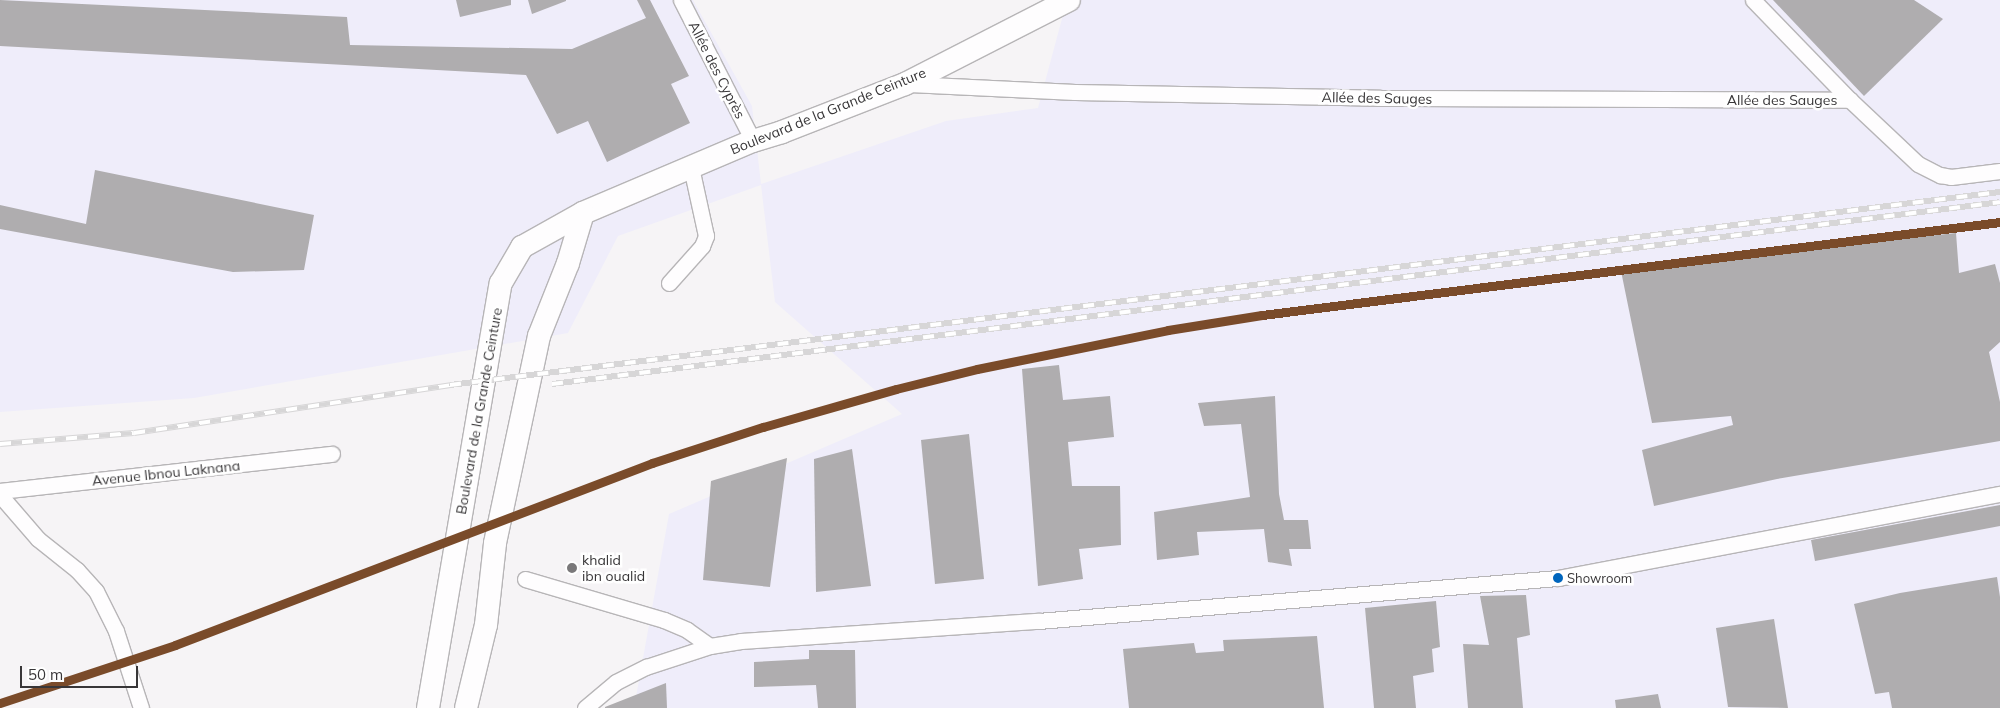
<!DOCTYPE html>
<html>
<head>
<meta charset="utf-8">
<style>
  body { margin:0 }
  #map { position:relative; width:2000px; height:708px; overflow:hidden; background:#f6f4f6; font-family:Mulish,sans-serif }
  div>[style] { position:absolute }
  .industrial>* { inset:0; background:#efedfa }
  .building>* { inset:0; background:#afadaf }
  .roads { filter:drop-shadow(1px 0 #b7b5b7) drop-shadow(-1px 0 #b7b5b7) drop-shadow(0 1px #b7b5b7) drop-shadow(0 -1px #b7b5b7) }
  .street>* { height:15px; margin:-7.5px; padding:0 7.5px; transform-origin:7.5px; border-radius:7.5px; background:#fefdfe }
  .primary>* { height:22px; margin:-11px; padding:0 11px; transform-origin:11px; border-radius:11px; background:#fefdfe }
  .rail>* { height:5.5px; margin-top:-2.75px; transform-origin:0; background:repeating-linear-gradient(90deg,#fff 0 11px,#d7d6d7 0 22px); box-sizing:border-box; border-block:1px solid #d7d6d7 }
  .rail-1>* { height:9px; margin:-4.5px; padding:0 4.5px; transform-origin:4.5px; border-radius:4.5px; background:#7a4b2a }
  .dots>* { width:14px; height:14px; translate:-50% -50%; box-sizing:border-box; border:2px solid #fff; border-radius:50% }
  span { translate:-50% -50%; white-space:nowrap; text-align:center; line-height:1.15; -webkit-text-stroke:5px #fff; paint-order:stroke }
  .bus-label { font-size:13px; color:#383638 }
  .left { translate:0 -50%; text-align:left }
  .street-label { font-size:14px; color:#383638 }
  .poi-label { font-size:14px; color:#383638 }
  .scale { position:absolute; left:20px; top:666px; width:118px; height:22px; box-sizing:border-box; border:2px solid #383638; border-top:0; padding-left:6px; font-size:15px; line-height:18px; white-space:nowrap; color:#383638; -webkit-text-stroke:4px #fff; paint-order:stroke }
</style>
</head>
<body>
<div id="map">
  <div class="industrial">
    <div style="clip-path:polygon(0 0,693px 0,752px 106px,761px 184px,946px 121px,1038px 108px,1067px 0,2000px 0,2000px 708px,634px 708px,669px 514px,902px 414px,775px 302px,761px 185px,618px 236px,568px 333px,194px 398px,0 412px)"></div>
  </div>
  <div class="building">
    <div style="clip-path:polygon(0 0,347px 17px,350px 45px,572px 49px,646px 18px,637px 0,650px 0,689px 76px,671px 84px,690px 123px,607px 162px,588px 121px,557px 134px,526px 75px,0 46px)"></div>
    <div style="clip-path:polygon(456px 0,511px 0,511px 5px,460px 17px)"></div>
    <div style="clip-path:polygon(528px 0,566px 0,566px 1px,532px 14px)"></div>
    <div style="clip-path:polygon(1773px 0,1914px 0,1943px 19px,1864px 96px)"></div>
    <div style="clip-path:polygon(95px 170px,314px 215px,304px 270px,233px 272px,0 229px,0 205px,86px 224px)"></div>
    <div style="clip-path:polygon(1956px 233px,1959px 273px,1995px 264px,2000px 283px,2000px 342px,1989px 352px,2000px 402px,2000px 441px,1777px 479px,1654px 506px,1642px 450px,1733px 425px,1731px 416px,1652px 423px,1621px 271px,1742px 255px)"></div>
    <div style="clip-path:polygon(1059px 365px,1063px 400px,1110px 396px,1114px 437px,1068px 442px,1072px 486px,1120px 486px,1121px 545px,1079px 549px,1083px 579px,1038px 586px,1022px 369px)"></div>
    <div style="clip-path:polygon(1275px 396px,1279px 494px,1284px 520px,1308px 520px,1311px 549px,1289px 549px,1292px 566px,1268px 562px,1264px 529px,1197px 532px,1199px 555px,1157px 560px,1154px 512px,1250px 497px,1241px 424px,1204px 426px,1198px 403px)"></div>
    <div style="clip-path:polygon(969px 434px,984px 579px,935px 584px,921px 440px)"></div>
    <div style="clip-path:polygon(852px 449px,871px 586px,816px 592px,814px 459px)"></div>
    <div style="clip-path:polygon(787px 458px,770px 587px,703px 580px,711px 481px)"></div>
    <div style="clip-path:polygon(2000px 505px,2000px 526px,1815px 561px,1811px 540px)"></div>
    <div style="clip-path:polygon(1997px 577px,2000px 597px,2000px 708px,1892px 708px,1889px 692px,1875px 694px,1854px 604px,1900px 593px)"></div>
    <div style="clip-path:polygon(1526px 595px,1530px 635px,1517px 638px,1523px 708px,1468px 708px,1463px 644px,1489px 645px,1480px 596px)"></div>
    <div style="clip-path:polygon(1436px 601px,1440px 647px,1432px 649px,1434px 672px,1413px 676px,1416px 708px,1374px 708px,1365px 608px)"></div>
    <div style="clip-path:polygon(1774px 619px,1788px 708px,1728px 707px,1716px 628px)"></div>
    <div style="clip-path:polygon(1317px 636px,1324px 708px,1129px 708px,1123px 649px,1194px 643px,1196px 653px,1224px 651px,1223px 640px)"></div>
    <div style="clip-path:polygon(809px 650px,855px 650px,856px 708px,818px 708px,816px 685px,754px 687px,754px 662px,809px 659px)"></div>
    <div style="clip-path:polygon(666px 683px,667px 708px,605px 708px,605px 707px)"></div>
    <div style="clip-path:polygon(1658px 694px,1661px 708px,1616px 708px,1615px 700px)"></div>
  </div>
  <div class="roads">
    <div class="street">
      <div style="left:681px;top:0;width:158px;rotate:62.9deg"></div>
      <div style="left:1753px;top:0;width:139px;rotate:45.9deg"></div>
      <div style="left:1850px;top:100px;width:93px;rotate:43.3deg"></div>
      <div style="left:1918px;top:164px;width:25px;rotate:27deg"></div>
      <div style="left:1940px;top:175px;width:11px;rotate:10deg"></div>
      <div style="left:1951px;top:177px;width:49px;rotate:-7deg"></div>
      <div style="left:909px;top:84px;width:166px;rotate:2.8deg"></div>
      <div style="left:1075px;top:92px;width:305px;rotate:1.1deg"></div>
      <div style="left:1380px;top:98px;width:470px;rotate:0.2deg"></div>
      <div style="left:669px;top:283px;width:50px;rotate:-48.3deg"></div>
      <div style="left:702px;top:246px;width:11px;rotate:-68deg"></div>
      <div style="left:706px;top:236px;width:71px;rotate:-102.3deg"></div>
      <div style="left:0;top:491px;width:334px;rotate:-6.4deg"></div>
      <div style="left:0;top:495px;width:58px;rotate:49.2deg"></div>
      <div style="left:38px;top:539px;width:50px;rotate:38.5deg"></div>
      <div style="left:77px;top:570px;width:28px;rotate:48deg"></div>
      <div style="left:96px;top:591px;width:45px;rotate:63.4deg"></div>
      <div style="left:116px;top:631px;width:81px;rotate:72deg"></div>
      <div style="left:525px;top:579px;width:145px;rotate:16.4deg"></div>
      <div style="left:664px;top:620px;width:25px;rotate:23deg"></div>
      <div style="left:687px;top:630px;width:28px;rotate:35deg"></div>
      <div style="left:585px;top:708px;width:40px;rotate:-40deg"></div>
      <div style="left:616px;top:682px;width:34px;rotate:-27deg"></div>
      <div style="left:646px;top:667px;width:67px;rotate:-18.2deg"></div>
      <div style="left:710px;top:646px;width:31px;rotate:-9deg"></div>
      <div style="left:741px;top:641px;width:298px;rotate:-3.9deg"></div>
      <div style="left:1038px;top:621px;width:522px;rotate:-4.73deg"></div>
      <div style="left:1558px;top:578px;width:450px;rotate:-10.8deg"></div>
    </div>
    <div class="primary">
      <div style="left:428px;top:708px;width:431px;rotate:-80.3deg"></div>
      <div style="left:501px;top:283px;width:42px;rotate:-59.7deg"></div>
      <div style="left:522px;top:247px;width:70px;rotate:-29.1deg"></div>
      <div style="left:583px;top:213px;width:185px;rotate:-23deg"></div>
      <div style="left:753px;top:141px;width:30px;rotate:-17deg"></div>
      <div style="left:782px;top:132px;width:132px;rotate:-21.3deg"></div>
      <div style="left:905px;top:84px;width:184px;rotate:-27.1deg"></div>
      <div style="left:466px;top:708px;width:85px;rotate:-76.5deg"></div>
      <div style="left:486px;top:625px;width:82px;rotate:-83.7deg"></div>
      <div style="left:495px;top:543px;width:212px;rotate:-78deg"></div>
      <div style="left:539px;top:336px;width:79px;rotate:-68.3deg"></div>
      <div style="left:568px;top:263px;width:52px;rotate:-73.3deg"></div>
    </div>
  </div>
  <div class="rail">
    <div style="left:552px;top:384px;width:1459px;rotate:-7.16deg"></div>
    <div style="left:0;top:444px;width:134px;rotate:-4.7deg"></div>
    <div style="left:134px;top:433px;width:320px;rotate:-8.6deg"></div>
    <div style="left:450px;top:385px;width:1562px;rotate:-7.1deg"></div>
  </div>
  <div class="rail-1">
    <div style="left:0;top:703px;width:184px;rotate:-18.3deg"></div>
    <div style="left:175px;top:645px;width:511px;rotate:-20.88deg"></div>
    <div style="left:652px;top:463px;width:117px;rotate:-18deg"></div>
    <div style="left:763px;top:427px;width:138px;rotate:-15.9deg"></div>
    <div style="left:896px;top:389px;width:83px;rotate:-13.9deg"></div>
    <div style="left:977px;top:369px;width:195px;rotate:-11.5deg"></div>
    <div style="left:1168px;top:330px;width:95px;rotate:-9.1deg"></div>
    <div style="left:1262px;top:315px;width:744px;rotate:-7.18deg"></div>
  </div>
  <div class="dots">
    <div style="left:572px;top:568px;background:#7a787a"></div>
    <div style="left:1558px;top:578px;background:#0065bd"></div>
  </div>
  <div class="bus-label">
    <span class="left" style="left:1567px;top:578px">Showroom</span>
  </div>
  <div class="street-label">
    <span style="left:717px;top:70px;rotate:63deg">Allée des Cyprès</span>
    <span style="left:1377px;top:98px;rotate:1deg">Allée des Sauges</span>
    <span style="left:1782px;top:100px">Allée des Sauges</span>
    <span style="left:828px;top:111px;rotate:-22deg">Boulevard de la Grande Ceinture</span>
    <span style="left:479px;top:411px;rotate:-80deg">Boulevard de la Grande Ceinture</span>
    <span style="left:166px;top:473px;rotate:-6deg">Avenue Ibnou Laknana</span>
  </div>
  <div class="poi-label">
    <span class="left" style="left:582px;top:568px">khalid<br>ibn oualid</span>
  </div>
  <div class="scale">50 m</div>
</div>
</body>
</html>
